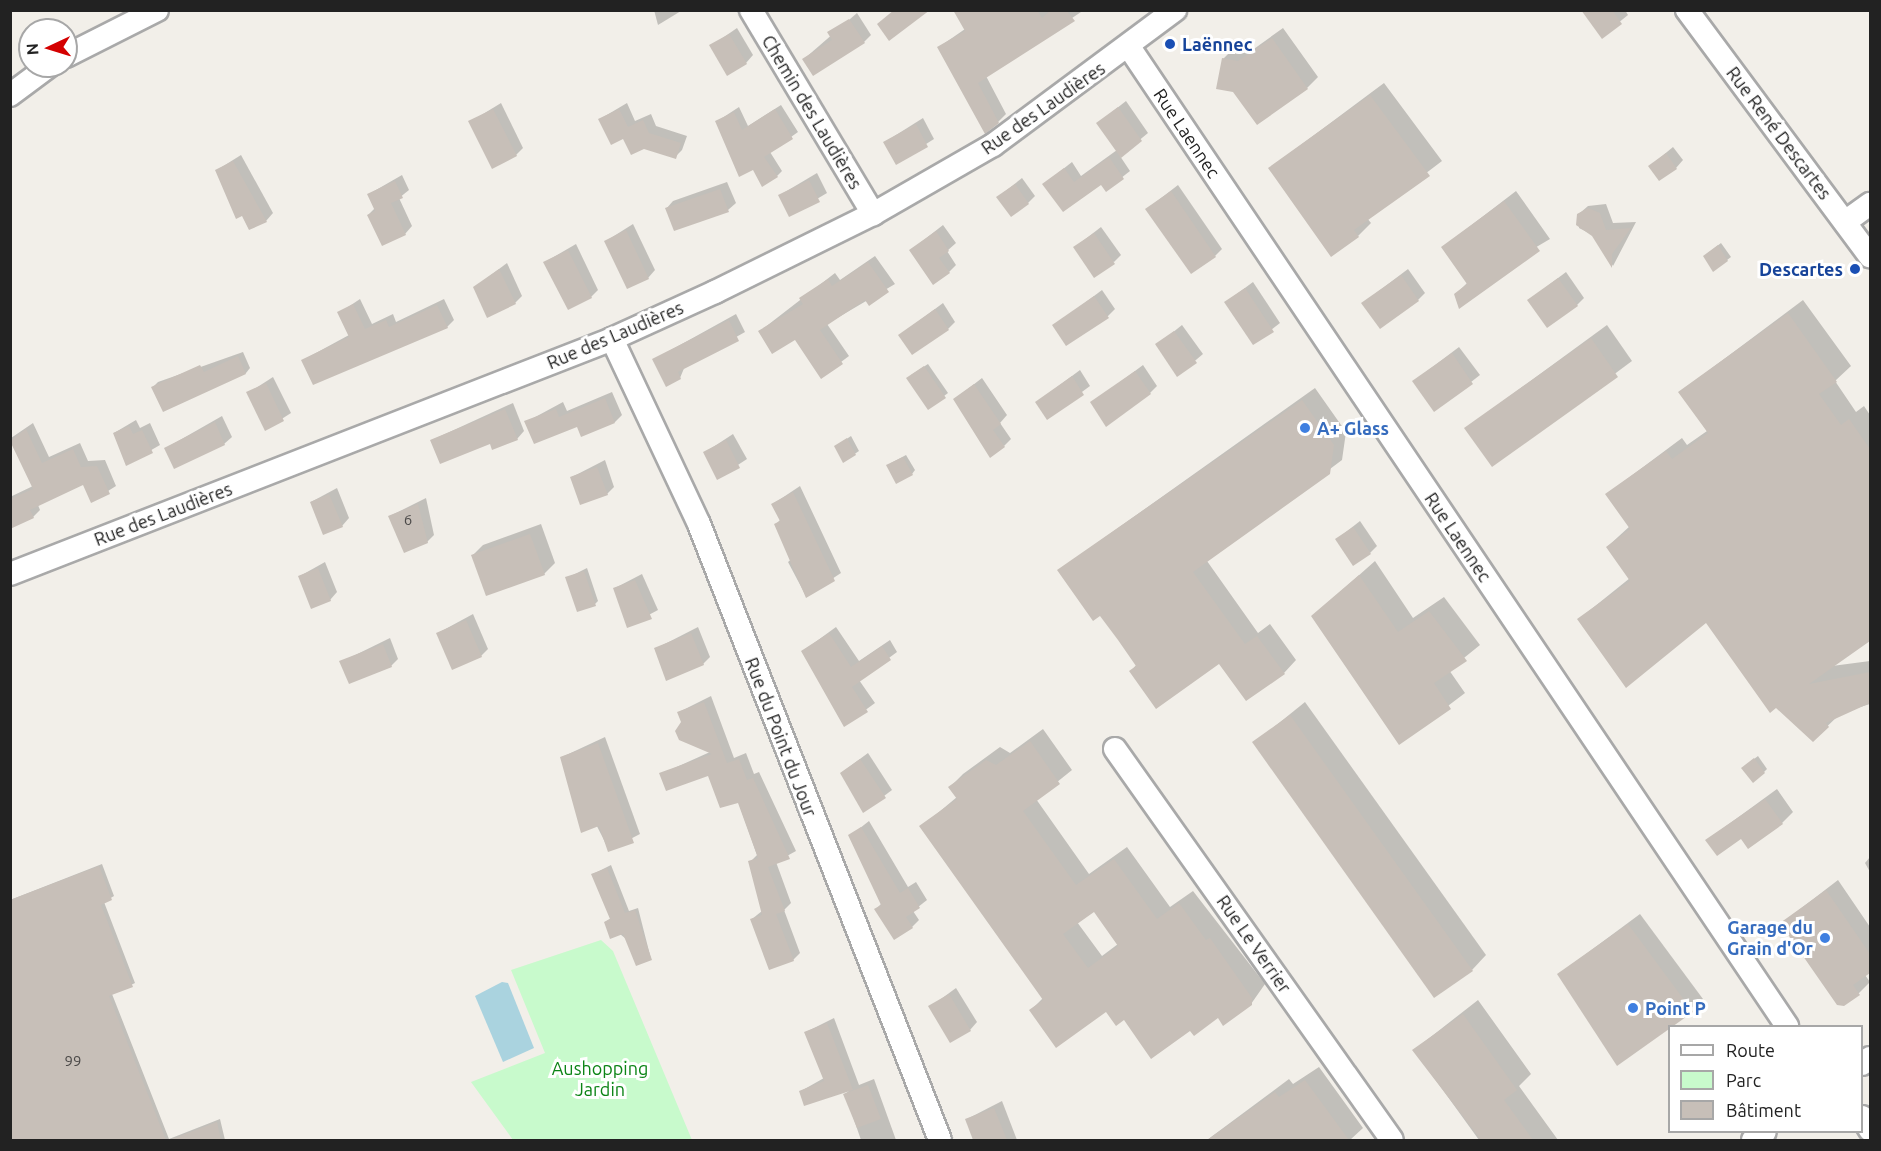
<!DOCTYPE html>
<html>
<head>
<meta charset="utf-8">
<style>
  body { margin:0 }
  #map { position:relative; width:1881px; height:1151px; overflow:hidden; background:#f2efe9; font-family:Ubuntu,sans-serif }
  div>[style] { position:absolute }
  .park>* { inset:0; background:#c8facc }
  .water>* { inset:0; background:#aad3df }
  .shadow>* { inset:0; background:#0003 }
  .building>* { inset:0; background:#c7bfb8 }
  .roads { filter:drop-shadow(2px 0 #a9a9a9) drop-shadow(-2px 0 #a9a9a9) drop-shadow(0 2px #a9a9a9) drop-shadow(0 -2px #a9a9a9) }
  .minor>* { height:22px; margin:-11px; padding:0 11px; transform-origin:11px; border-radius:11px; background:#fff }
  .dots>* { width:16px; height:16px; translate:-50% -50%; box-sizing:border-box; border:3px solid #fff; border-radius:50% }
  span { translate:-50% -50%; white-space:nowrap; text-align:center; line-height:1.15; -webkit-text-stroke:6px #fff; paint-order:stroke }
  .number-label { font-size:15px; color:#4b4948 }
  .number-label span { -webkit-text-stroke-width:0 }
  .transit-label { font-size:18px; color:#164399; font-weight:700 }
  .left { translate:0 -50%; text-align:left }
  .right { translate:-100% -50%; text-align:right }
  .street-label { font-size:18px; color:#222 }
  .shop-label { font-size:18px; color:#366cbe; font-weight:700 }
  .park-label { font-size:18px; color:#0c8416 }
  .frame { position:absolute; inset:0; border:12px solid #222; pointer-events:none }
  .legend { position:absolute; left:1668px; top:1025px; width:195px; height:108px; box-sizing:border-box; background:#fff; border:2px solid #a7a7a7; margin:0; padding:8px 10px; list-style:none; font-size:18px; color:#222 }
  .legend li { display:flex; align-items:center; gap:12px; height:30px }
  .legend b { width:30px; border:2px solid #a7a7a7 }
  .north { position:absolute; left:18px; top:18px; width:60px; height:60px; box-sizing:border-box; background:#fff; border:2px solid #a7a7a7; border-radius:50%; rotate:266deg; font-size:16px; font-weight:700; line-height:24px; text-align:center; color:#222 }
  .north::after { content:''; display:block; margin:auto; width:21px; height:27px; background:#d40000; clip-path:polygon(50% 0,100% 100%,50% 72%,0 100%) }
</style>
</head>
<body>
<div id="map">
  <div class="park">
    <div style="clip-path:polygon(601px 940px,613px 951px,692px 1140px,513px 1140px,471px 1082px,545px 1053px,511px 970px)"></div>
  </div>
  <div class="water">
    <div style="clip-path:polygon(502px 982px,508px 983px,534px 1048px,503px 1062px,475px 996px)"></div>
  </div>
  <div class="shadow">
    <div style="clip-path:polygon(654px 10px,681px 10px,681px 11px,658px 25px)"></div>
    <div style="clip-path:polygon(955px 10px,1080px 10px,1081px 12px,986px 76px,1006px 114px,998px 122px,939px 47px,965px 29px)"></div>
    <div style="clip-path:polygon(1583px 10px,1625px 10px,1628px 15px,1602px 36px)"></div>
    <div style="clip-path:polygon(857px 13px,871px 35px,864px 42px,804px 59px)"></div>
    <div style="clip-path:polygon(737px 28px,753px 55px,746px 63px,711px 46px)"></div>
    <div style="clip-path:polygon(1283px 28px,1318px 77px,1307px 88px,1223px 59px,1234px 48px,1251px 51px)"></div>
    <div style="clip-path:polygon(1384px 83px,1442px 161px,1367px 218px,1371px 223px,1358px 236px,1270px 168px)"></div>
    <div style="clip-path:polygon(1126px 101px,1148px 133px,1120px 156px,1130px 171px,1107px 189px,1102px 182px,1044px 184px,1072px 162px,1081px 176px,1117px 150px,1098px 123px)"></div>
    <div style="clip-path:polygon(501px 103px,523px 148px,516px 155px,470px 122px)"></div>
    <div style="clip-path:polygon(627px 103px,635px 121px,651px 114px,656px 126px,687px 136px,682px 150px,675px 157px,624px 137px,600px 119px)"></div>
    <div style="clip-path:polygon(781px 105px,798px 132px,770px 152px,782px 171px,777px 176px,754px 168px,716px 122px,739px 107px,748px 126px)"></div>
    <div style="clip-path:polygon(923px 118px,934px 139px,896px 163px,885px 142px)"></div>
    <div style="clip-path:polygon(1673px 147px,1683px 160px,1676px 168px,1650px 166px)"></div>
    <div style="clip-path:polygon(241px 155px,273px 213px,266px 221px,217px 170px)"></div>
    <div style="clip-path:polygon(817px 173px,827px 193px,790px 215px,780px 195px)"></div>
    <div style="clip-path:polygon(402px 175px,409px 190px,399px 198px,412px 226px,405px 234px,368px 215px,375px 208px,369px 194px)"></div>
    <div style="clip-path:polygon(1022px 178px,1035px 196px,1028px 203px,998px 197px)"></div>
    <div style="clip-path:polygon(727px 182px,736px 203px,728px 210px,675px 229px,666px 209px,673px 201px)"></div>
    <div style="clip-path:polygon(1178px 185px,1222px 249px,1215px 256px,1147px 209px)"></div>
    <div style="clip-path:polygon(1516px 191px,1550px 239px,1456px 294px,1468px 282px,1443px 247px)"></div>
    <div style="clip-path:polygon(1606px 204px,1613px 223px,1636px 222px,1613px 266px,1593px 235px,1579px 228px,1580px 213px,1588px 206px)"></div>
    <div style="clip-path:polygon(633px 224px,655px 270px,648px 278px,606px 241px)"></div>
    <div style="clip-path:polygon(943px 225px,956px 243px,947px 251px,956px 265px,949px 272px,911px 250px)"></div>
    <div style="clip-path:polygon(1101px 227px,1121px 255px,1114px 262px,1075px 247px)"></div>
    <div style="clip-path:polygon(1721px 243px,1731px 257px,1714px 270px,1708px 253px)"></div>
    <div style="clip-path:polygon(576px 244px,598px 290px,591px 297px,545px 262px)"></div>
    <div style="clip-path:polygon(875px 256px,895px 284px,827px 324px,849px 356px,821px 377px,796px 338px,760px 331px,835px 273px,840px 280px)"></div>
    <div style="clip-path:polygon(507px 263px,522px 296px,515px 303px,475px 287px)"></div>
    <div style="clip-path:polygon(1408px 269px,1425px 293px,1418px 300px,1363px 303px)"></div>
    <div style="clip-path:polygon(1566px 272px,1584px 298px,1577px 305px,1529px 300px)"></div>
    <div style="clip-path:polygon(1253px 282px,1280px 323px,1254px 343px,1226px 302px)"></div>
    <div style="clip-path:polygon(1102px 290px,1115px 309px,1108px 316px,1054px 326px)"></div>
    <div style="clip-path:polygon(360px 299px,372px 324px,393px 314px,396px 322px,444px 299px,454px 320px,447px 327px,303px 360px,349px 335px,339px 313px)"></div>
    <div style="clip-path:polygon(1803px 300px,1851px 366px,1835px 381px,1856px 412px,1864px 406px,1870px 415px,1870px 639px,1832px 666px,1870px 661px,1870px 704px,1841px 713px,1813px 740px,1706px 621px,1626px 685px,1579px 619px,1630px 578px,1607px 547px,1630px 526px,1607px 494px,1682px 438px,1687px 445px,1707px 431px,1680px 392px)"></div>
    <div style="clip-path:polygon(943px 303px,955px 322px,948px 329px,900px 335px)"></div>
    <div style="clip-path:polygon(736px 314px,745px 332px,685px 366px,680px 378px,667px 385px,653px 360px)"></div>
    <div style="clip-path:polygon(1182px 325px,1203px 354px,1178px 375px,1157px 345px)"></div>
    <div style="clip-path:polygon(1607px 325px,1632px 361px,1492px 465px,1466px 428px)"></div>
    <div style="clip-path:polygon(1459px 347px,1480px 375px,1435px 410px,1414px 381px)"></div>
    <div style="clip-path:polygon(243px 352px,250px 368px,246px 373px,163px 410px,153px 387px,158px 382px)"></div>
    <div style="clip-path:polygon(928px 364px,948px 393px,928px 408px,911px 375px)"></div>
    <div style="clip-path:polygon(1143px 365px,1157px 386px,1150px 393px,1092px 403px)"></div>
    <div style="clip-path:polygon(1080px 370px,1090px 386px,1048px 417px,1037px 402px)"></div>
    <div style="clip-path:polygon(273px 377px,291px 413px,266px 429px,248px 393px)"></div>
    <div style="clip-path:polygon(982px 378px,1007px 415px,1000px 423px,1011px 439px,1004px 446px,955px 399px)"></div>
    <div style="clip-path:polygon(1315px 388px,1346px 432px,1342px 460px,1207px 561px,1258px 633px,1270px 624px,1296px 660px,1284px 673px,1220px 662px,1131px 671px,1137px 664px,1101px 614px,1059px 570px)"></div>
    <div style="clip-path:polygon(612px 392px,622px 415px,615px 422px,526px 422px,563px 402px,567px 411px)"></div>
    <div style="clip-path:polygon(513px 403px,524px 431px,517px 439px,432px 440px)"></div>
    <div style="clip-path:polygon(222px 416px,232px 437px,224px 444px,166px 448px)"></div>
    <div style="clip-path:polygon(136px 420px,140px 428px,150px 423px,160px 445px,127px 464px,114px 433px)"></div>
    <div style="clip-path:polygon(33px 423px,49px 457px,80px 443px,88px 461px,105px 460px,116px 486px,92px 501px,84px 483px,38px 505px,40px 510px,33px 517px,10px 527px,10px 497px,33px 486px,11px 438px)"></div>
    <div style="clip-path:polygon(733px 434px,747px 459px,718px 478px,704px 453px)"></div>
    <div style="clip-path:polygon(851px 436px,859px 451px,844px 461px,836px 446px)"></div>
    <div style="clip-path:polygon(906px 455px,915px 470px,912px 474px,891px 463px)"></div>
    <div style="clip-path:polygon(605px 460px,614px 487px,607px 494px,572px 477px)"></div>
    <div style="clip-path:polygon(800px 486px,841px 573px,806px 596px,788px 562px,794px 557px,775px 525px,781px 519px,773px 504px)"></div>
    <div style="clip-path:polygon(337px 488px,349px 518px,342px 526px,311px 502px)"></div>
    <div style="clip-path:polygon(426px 498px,434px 535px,427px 542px,390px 516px)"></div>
    <div style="clip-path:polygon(1360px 521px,1377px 546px,1370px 553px,1337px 539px)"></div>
    <div style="clip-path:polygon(541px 524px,555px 563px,544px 574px,473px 555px,483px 545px)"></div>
    <div style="clip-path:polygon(1375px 561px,1413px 618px,1444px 597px,1480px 645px,1449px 670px,1465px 693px,1399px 743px,1313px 616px)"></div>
    <div style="clip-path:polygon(325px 562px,337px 592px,330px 600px,300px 576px)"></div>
    <div style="clip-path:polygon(587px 568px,598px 601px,595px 604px,567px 578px)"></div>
    <div style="clip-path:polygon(642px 574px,658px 610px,628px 626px,615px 588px)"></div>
    <div style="clip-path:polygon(473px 614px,488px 649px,481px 656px,438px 633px)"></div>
    <div style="clip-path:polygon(698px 627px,710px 657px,703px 664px,655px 649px)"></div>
    <div style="clip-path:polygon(836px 627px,859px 661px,890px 640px,897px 652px,859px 680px,875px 703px,845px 725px,803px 651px)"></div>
    <div style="clip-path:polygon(390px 638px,398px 659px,391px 666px,341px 662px)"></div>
    <div style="clip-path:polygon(711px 696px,734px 758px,746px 753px,754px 774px,759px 772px,796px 851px,776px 862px,791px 903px,784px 910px,800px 953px,793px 960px,752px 919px,762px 911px,750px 862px,757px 855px,738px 801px,709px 774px,661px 774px,710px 752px,679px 712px)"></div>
    <div style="clip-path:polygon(1305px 702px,1486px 955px,1472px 970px,1254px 743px)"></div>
    <div style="clip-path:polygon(evenodd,1043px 729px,1072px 770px,1036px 799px,1089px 874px,1127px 847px,1170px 907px,1193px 891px,1265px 984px,1251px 1004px,1191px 1029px,1107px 1010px,1031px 1010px,1043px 998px,921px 827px,957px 797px,950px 787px,963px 774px,1000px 747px,1010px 753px,1043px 729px,1094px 910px,1118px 944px,1102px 956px,1077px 922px,1094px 910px)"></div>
    <div style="clip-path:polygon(605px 737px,640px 834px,609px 850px,562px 757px)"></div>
    <div style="clip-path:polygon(868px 753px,892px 790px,864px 811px,841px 773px)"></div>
    <div style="clip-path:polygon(1758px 756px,1767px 769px,1764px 772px,1746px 765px)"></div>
    <div style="clip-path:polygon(1777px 789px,1793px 812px,1782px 823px,1748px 847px,1741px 837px,1707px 840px)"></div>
    <div style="clip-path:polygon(869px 821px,908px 887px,916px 882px,927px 900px,913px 911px,919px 920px,912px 927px,876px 909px,882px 903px,850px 836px)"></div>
    <div style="clip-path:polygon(1870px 857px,1870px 872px,1865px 863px)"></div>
    <div style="clip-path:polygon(102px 864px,114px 896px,104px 902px,135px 983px,112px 994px,169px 1139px,220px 1119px,225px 1140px,10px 1140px,10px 900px)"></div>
    <div style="clip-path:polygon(611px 865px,629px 911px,638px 908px,651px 959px,605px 922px,611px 918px,593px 874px)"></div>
    <div style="clip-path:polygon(1838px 880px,1870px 927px,1870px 971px,1865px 975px,1870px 982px,1859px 993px,1838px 1003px,1782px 923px)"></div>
    <div style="clip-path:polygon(1640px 914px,1703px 999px,1617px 1064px,1559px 974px)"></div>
    <div style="clip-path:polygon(956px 988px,977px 1022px,970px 1030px,930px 1007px)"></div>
    <div style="clip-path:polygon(1478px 1000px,1531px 1074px,1519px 1086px,1558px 1140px,1479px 1140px,1414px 1050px)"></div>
    <div style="clip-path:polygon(834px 1018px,859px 1085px,874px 1079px,896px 1140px,861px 1140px,845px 1094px,850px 1090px,801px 1091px,824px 1078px,806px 1032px)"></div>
    <div style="clip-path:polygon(1319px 1067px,1363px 1128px,1350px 1140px,1207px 1140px,1289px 1079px,1293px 1084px)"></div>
    <div style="clip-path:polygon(1002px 1101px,1017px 1140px,977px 1140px,967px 1119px)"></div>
  </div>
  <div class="building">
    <div style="clip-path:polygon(894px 10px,930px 10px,889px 41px,877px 24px)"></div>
    <div style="clip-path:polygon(953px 10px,1037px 10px,1042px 18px,1051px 10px,1066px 10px,1075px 21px,978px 83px,999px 123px,985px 134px,937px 47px,965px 31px)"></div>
    <div style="clip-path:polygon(1581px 10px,1612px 10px,1622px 24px,1602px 39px)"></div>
    <div style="clip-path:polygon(849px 19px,865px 43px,813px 76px,802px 59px,832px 40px,827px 32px)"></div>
    <div style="clip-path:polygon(729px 34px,747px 64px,727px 76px,709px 45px)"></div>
    <div style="clip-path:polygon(1272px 38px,1308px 89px,1257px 125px,1233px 92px,1216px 89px,1222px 58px,1238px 61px)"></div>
    <div style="clip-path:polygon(1370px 95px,1430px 176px,1354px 230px,1359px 237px,1331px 257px,1268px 168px)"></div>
    <div style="clip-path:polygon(1118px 107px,1142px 141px,1121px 158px,1096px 123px)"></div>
    <div style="clip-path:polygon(493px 109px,517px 156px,492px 169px,468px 121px)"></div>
    <div style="clip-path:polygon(619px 109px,628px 127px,643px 120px,649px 133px,681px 143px,676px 159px,644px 149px,631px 155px,623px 139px,611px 145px,598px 119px)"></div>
    <div style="clip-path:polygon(775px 109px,793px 139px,764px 157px,778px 177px,762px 187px,753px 170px,739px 177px,715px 121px,734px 112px,742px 130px)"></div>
    <div style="clip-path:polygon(916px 124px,928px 147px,896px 165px,883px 142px)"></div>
    <div style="clip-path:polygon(1666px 153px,1677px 169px,1659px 181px,1648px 166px)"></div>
    <div style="clip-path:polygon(1109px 157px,1124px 179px,1106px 192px,1101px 185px,1063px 212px,1042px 184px,1064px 168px,1074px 182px)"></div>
    <div style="clip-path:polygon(233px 161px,267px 222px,249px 230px,242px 216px,236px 219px,215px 170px)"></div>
    <div style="clip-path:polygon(809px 180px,820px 202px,789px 217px,778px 195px)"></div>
    <div style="clip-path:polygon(395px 181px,403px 198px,391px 203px,406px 235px,382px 246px,367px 215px,375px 211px,367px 194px)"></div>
    <div style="clip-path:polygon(1015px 184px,1029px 204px,1011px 217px,996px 197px)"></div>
    <div style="clip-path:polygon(720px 189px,729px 212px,674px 231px,665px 208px)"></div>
    <div style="clip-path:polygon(1171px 191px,1216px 257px,1191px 274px,1145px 209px)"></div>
    <div style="clip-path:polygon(1504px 201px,1540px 251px,1459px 309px,1454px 294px,1467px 284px,1441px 247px)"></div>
    <div style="clip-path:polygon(1588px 208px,1600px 213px,1606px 230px,1631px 228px,1612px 254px,1612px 268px,1592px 236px,1576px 225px,1577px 214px)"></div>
    <div style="clip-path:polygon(626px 230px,649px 279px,627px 289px,604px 241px)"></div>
    <div style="clip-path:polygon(936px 231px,949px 251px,939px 258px,950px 273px,933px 285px,909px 250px)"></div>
    <div style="clip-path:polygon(1094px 233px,1115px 264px,1094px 278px,1073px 247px)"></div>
    <div style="clip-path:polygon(1718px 245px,1728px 261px,1713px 272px,1703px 256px)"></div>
    <div style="clip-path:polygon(568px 250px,592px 298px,568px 310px,543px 262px)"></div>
    <div style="clip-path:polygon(868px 262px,889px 292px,869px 306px,865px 300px,820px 330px,843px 364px,821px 379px,795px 340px,772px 354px,758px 331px,803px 304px,799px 298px,828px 279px,832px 286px)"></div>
    <div style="clip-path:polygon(499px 269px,516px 304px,487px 318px,473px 287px)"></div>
    <div style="clip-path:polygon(1401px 275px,1419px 301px,1380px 329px,1361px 303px)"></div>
    <div style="clip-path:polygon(1558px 278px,1578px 306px,1547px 328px,1527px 300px)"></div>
    <div style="clip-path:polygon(1245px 288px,1274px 332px,1253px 345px,1224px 302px)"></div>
    <div style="clip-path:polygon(1094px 296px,1109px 318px,1066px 346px,1052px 325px)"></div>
    <div style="clip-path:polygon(353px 304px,365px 329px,386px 320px,389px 327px,437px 305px,448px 328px,313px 385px,301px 360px,349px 337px,337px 312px)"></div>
    <div style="clip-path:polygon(935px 309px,949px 330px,912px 355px,898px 335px)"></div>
    <div style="clip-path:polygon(1788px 313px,1837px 382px,1819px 394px,1841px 425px,1849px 419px,1870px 449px,1870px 641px,1809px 684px,1870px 672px,1870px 703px,1826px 723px,1829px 727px,1813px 742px,1776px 708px,1770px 713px,1706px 623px,1626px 688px,1577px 619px,1630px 581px,1606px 547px,1630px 529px,1605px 494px,1666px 451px,1672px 459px,1708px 433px,1678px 392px)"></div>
    <div style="clip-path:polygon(729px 320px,739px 341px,678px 372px,681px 379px,666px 387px,652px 359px)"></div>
    <div style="clip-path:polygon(1174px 331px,1197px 363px,1177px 377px,1155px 344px)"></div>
    <div style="clip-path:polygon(1591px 338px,1618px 377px,1492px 467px,1464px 428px)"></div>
    <div style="clip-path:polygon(1452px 353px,1473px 384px,1434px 412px,1412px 381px)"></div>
    <div style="clip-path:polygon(238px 356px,246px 374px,163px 412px,151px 387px,200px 365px,204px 372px)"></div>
    <div style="clip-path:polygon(924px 366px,946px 398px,928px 410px,906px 378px)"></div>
    <div style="clip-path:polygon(1135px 371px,1151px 394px,1106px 427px,1090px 402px)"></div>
    <div style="clip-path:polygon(1072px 376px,1084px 395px,1047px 420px,1035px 402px)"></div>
    <div style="clip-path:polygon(266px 383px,284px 421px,265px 431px,246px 392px)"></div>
    <div style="clip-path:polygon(974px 384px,1001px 424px,993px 430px,1005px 447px,990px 458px,953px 399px)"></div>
    <div style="clip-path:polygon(605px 398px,615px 423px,581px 437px,577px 427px,534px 444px,524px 421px,556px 409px,559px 417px)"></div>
    <div style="clip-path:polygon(1302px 400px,1334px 445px,1330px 474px,1193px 572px,1245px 644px,1257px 636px,1285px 674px,1246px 701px,1219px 664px,1156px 709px,1129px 671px,1136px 666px,1118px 640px,1100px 616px,1093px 621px,1057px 570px)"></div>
    <div style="clip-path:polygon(505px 409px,518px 440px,492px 450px,490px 444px,440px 464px,430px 440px)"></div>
    <div style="clip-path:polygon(215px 422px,225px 445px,174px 469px,164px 448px)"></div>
    <div style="clip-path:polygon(129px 426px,133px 434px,142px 430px,153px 453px,126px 466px,113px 433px)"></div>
    <div style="clip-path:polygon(26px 429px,42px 463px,73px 449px,81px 467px,97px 466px,110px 494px,91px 503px,83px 485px,30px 510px,34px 518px,10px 529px,10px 499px,33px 489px,10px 441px)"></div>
    <div style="clip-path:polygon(847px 438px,856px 455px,843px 463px,834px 446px)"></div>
    <div style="clip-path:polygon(726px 440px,740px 468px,717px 480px,703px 452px)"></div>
    <div style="clip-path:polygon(903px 457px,913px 475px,896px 484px,886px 465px)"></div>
    <div style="clip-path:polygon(597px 467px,608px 495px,580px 505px,570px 477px)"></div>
    <div style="clip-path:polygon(793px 492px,835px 581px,806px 598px,774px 524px,780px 521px,771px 504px)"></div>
    <div style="clip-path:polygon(329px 494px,343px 527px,323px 535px,310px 502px)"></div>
    <div style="clip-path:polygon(418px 504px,428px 543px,404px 553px,388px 516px)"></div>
    <div style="clip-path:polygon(1353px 527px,1371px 554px,1353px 566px,1335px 539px)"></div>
    <div style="clip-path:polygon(530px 534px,545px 575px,486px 596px,471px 555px)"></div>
    <div style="clip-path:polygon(318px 568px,331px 601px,311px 609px,298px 576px)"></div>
    <div style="clip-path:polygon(584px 571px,596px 606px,577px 612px,565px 577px)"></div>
    <div style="clip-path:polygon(1359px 575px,1398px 632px,1429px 611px,1467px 661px,1434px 683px,1451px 709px,1399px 745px,1311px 616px)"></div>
    <div style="clip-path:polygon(635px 580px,652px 619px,627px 628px,613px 588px)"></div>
    <div style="clip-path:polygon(466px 620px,482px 657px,452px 670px,436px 633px)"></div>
    <div style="clip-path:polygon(691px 633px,704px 665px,666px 681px,654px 648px)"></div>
    <div style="clip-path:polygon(829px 633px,851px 667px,882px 646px,891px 660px,852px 687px,868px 712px,844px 727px,801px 651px)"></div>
    <div style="clip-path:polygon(383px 644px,392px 667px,349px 684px,339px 661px)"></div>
    <div style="clip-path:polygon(704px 702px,727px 763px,739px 759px,747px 780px,753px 778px,790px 859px,768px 867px,785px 911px,776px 914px,794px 961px,769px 970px,750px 919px,762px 915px,748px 861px,758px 858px,738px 803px,720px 808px,708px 776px,666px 791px,659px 773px,712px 754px,679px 740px,675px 731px,681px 722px,677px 712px)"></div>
    <div style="clip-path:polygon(1290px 715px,1473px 971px,1434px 998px,1252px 742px)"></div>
    <div style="clip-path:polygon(evenodd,1030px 741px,1060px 784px,1023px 811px,1076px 885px,1114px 859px,1157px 919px,1179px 903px,1206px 940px,1210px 938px,1252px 998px,1252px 1005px,1223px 1026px,1218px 1018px,1194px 1036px,1190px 1031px,1151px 1059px,1124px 1020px,1116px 1026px,1106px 1012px,1056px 1048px,1029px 1010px,1043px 1000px,919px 826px,957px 799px,948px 787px,986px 760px,996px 765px,1030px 741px,1094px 912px,1118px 946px,1088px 968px,1063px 934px,1094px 912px)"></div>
    <div style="clip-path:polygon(598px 743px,634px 843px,608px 852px,599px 826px,581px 833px,560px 757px)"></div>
    <div style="clip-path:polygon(1754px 758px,1765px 773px,1753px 783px,1741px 768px)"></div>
    <div style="clip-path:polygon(860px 759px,886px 798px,863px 813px,840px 773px)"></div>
    <div style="clip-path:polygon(1765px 799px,1783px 824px,1748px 849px,1741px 839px,1717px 856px,1705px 840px)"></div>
    <div style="clip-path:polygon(861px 827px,900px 893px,908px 888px,920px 908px,906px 917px,913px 928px,894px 940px,874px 909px,881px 905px,848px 835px)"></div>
    <div style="clip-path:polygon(99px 866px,112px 900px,101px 905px,133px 987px,109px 996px,166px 1140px,10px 1140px,10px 900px)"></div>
    <div style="clip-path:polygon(607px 868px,625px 913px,635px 910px,652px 960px,636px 966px,623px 934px,610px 939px,604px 922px,610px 919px,591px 874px)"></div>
    <div style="clip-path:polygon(1826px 890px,1870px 954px,1870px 973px,1853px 985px,1860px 995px,1844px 1006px,1837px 1005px,1780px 923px)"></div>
    <div style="clip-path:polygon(1628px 924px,1693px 1012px,1617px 1066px,1557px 974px)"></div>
    <div style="clip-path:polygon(949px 994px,971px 1031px,950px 1043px,928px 1006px)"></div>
    <div style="clip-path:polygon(1463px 1014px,1517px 1090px,1504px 1100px,1533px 1140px,1481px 1140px,1412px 1050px)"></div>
    <div style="clip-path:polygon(827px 1023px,853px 1090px,804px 1106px,799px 1091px,824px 1081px,804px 1032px)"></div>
    <div style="clip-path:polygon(1305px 1080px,1349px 1140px,1207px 1140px,1275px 1092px,1279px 1097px)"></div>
    <div style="clip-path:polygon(868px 1085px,881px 1119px,857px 1128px,843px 1094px)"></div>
    <div style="clip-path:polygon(994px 1108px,1007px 1140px,973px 1140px,965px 1119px)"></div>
    <div style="clip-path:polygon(217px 1122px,221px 1140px,172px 1140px,172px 1139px)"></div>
  </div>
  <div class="roads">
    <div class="minor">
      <div style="left:751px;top:10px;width:238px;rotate:59.1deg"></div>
      <div style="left:1687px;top:10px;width:307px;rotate:53.4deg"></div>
      <div style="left:1129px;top:47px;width:1180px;rotate:56.09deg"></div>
      <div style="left:66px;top:56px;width:102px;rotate:-26.8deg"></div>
      <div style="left:10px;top:95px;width:49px;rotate:-36.6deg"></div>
      <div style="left:1845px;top:222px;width:31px;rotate:-36deg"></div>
      <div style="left:612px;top:339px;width:204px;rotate:64.8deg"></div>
      <div style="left:699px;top:524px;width:661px;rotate:68.63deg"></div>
      <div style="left:10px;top:574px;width:646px;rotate:-21.32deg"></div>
      <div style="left:612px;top:339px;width:113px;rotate:-24.5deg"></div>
      <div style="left:715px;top:292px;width:176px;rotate:-26.3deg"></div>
      <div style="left:873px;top:214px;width:138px;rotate:-29.9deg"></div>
      <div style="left:993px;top:145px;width:227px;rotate:-36.6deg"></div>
      <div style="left:1115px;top:749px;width:479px;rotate:54.7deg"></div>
      <div style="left:1862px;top:1064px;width:10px;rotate:-37deg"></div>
      <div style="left:1862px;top:1117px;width:15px;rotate:58deg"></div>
      <div style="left:1753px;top:1140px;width:14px;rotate:-34deg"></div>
    </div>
  </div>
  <div class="dots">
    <div style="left:1170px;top:44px;background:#1a4fb4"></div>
    <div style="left:1855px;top:269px;background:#1a4fb4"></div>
    <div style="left:1305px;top:428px;background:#3f7fe0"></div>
    <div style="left:1825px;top:938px;background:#3f7fe0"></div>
    <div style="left:1633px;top:1008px;background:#3f7fe0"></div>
  </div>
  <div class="number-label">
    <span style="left:408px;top:520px">6</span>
    <span style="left:73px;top:1061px">99</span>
  </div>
  <div class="transit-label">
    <span class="left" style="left:1182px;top:44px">Laënnec</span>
    <span class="right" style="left:1843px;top:269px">Descartes</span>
  </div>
  <div class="street-label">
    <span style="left:1043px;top:108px;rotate:-35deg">Rue des Laudières</span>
    <span style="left:812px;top:112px;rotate:59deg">Chemin des Laudières</span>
    <span style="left:1187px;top:133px;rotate:56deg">Rue Laennec</span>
    <span style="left:1779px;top:133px;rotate:53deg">Rue René Descartes</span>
    <span style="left:615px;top:335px;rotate:-23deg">Rue des Laudières</span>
    <span style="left:163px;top:514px;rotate:-21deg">Rue des Laudières</span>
    <span style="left:1458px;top:537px;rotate:56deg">Rue Laennec</span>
    <span style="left:781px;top:737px;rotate:69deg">Rue du Point du Jour</span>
    <span style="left:1254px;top:944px;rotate:55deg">Rue Le Verrier</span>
  </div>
  <div class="shop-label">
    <span class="left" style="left:1317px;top:428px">A+ Glass</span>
    <span class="right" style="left:1813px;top:938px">Garage du<br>Grain d'Or</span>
    <span class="left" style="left:1645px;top:1008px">Point P</span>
  </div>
  <div class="park-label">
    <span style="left:600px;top:1079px">Aushopping<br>Jardin</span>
  </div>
  <div class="frame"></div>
  <ul class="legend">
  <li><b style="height:8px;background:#fff"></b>Route</li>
  <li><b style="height:16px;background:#c8facc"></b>Parc</li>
  <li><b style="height:16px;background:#c7bfb8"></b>Bâtiment</li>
  </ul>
  <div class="north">N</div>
</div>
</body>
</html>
